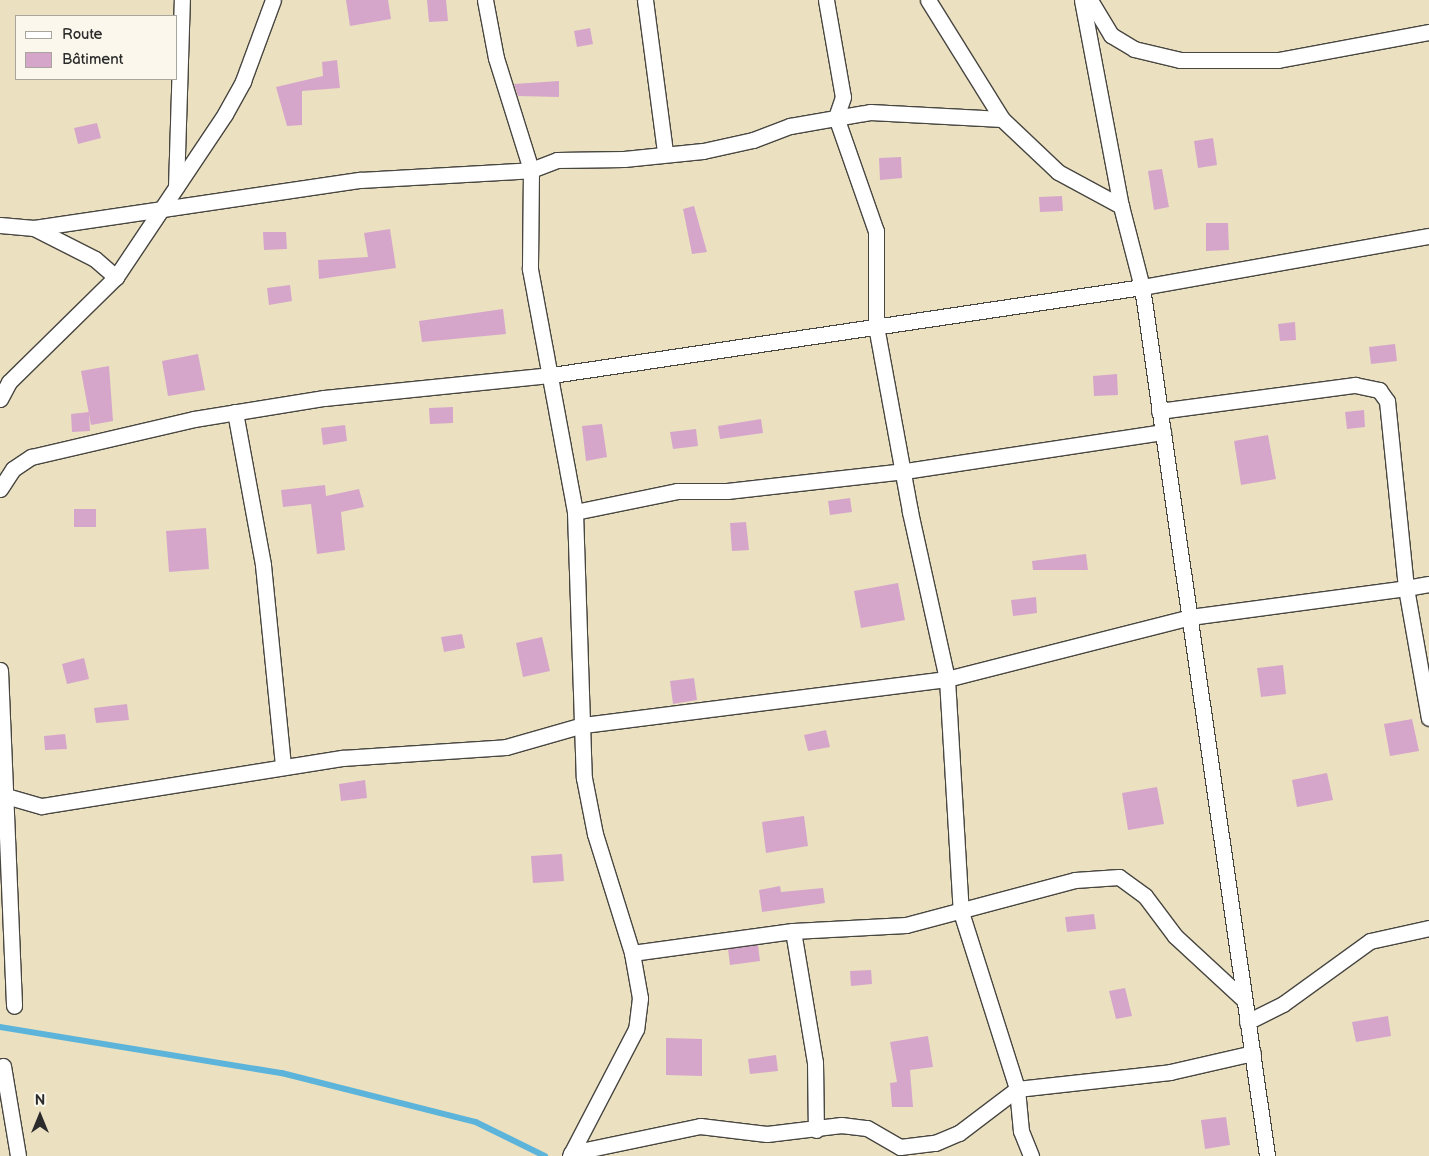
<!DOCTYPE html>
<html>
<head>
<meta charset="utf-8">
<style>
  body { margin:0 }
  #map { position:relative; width:1429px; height:1156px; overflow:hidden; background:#ebe1c0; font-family:"Balsamiq Sans",sans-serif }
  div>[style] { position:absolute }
  .stream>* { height:5.5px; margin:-2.75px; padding:0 2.75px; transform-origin:2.75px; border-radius:2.75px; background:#5db4da }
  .building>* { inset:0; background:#d5a6ca }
  .roads { filter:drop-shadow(1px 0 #484641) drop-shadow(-1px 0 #484641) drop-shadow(0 1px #484641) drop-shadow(0 -1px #484641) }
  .minor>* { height:15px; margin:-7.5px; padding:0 7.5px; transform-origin:7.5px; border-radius:7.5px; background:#fff }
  span { translate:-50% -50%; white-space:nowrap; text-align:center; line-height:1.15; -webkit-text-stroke:4px #fbf7ec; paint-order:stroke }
  .legend { position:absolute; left:15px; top:15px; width:162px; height:65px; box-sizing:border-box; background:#fbf7ec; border:1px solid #a8a59f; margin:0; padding:6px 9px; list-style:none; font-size:15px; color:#2b2b2b }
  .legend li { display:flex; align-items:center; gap:10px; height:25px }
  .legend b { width:25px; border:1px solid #a8a59f }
  .north { position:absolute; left:15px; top:1091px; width:50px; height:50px; -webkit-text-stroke:4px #fbf7ec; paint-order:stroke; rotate:0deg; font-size:14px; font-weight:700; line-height:20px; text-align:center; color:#2b2b2b }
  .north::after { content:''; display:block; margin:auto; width:18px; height:22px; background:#2b2b2b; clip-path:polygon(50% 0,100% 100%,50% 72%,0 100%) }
</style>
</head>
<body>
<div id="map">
  <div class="stream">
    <div style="left:0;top:1027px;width:286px;rotate:9.3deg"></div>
    <div style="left:282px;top:1073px;width:200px;rotate:14.2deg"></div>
    <div style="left:476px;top:1122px;width:77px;rotate:26.2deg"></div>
  </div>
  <div class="building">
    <div style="clip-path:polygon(346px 0,388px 0,391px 19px,350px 26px)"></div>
    <div style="clip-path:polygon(427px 0,446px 0,448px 21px,429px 22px)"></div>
    <div style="clip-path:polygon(590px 28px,593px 44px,577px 47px,574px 31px)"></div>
    <div style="clip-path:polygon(337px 60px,340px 88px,302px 91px,302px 125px,287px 126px,276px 87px,323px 76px,322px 62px)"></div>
    <div style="clip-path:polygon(559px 81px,559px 97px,518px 96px,514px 84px)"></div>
    <div style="clip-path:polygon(97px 123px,101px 138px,78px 144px,74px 128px)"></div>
    <div style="clip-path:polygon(1213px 138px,1217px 165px,1198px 168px,1194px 141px)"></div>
    <div style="clip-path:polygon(901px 157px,902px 178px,880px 180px,879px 158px)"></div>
    <div style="clip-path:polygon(1162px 169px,1169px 207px,1154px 210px,1148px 171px)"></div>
    <div style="clip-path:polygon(1062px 196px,1063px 211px,1040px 212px,1039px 197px)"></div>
    <div style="clip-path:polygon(694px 206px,707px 252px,692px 254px,683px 209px)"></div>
    <div style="clip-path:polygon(1206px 223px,1228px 223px,1229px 250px,1206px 251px)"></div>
    <div style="clip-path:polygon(390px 229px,396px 268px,319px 279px,318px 260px,368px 257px,364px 233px)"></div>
    <div style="clip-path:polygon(263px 232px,286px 232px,287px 249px,264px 250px)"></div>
    <div style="clip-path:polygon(290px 285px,292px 301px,269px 305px,267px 288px)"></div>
    <div style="clip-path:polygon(503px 309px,506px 334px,422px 342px,419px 321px)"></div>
    <div style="clip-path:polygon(1295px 322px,1296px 340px,1280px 341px,1278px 324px)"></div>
    <div style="clip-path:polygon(1395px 344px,1397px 361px,1371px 364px,1369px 347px)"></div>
    <div style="clip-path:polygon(198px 354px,205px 390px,168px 396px,162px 361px)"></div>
    <div style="clip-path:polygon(109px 366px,113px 421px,91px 425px,81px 371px)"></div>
    <div style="clip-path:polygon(1117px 374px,1118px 395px,1094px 396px,1093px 376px)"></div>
    <div style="clip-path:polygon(453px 407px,453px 423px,430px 424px,429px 408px)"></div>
    <div style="clip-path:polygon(1364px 410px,1365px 427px,1347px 429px,1345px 412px)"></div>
    <div style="clip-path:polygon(89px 412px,90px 431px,72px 432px,71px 414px)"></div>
    <div style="clip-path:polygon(761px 419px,763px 433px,720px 439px,718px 426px)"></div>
    <div style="clip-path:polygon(602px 424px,607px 457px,586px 461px,582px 426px)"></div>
    <div style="clip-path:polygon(345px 425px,347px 441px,323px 445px,321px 428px)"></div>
    <div style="clip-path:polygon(696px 429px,698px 446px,673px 449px,670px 432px)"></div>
    <div style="clip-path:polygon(1268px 435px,1276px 479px,1241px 485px,1234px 441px)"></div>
    <div style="clip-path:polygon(325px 485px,326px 496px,359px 489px,364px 507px,341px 512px,345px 550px,317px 554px,311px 504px,283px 507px,281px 490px)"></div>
    <div style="clip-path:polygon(850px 498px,852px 512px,830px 515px,828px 501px)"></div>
    <div style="clip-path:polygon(74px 509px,96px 509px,96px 527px,74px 527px)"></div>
    <div style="clip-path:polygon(746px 522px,749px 550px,732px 551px,730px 523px)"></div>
    <div style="clip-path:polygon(206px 528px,209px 569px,169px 572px,166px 531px)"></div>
    <div style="clip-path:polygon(1086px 554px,1088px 570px,1033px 570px,1032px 561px)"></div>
    <div style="clip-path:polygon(898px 583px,905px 620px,861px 628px,854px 591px)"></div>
    <div style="clip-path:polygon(1036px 597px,1037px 613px,1013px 616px,1011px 600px)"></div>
    <div style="clip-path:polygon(462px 634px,465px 648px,444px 652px,441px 637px)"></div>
    <div style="clip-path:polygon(542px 637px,550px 671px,523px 677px,516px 643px)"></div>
    <div style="clip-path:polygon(84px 658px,89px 679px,67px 684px,62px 664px)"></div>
    <div style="clip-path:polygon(1283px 665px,1286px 694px,1261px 697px,1257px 668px)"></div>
    <div style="clip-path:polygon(694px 678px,697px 700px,673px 704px,670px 681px)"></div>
    <div style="clip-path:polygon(127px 704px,129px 720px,96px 723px,94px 708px)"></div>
    <div style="clip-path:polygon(1412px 719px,1419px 751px,1390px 756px,1384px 724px)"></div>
    <div style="clip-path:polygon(826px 730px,830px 747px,808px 751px,804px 735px)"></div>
    <div style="clip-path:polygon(65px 734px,67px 749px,45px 750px,44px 736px)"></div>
    <div style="clip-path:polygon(1327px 773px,1333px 800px,1297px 807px,1292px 780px)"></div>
    <div style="clip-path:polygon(365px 780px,367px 798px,341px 801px,339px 784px)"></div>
    <div style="clip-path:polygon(1157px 787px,1164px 824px,1128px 830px,1122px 793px)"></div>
    <div style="clip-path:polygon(804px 816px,808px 846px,766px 853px,762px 822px)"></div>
    <div style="clip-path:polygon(562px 854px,564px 881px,533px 883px,531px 856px)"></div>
    <div style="clip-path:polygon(780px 886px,781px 892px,823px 888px,825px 903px,762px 912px,759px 890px)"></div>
    <div style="clip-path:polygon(1094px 914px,1096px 929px,1067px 932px,1065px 917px)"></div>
    <div style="clip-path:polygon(758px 945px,760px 961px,730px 965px,728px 949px)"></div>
    <div style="clip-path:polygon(871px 970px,872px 984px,851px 986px,850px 971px)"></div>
    <div style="clip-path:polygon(1125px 988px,1132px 1016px,1116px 1019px,1109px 991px)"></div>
    <div style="clip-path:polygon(1388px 1016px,1391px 1036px,1356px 1042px,1352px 1022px)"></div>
    <div style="clip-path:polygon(928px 1036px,933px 1067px,910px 1070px,913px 1107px,892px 1107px,890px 1083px,897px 1082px,890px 1042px)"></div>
    <div style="clip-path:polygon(666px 1038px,702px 1039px,702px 1076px,666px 1075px)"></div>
    <div style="clip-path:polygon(776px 1055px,778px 1071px,750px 1074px,748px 1059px)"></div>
    <div style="clip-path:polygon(1226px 1117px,1230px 1145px,1205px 1149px,1201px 1120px)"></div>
  </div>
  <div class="roads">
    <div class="minor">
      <div style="left:485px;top:0;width:59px;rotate:79.3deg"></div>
      <div style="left:496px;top:58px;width:117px;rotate:72.6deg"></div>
      <div style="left:531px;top:170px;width:99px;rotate:90.6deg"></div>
      <div style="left:530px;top:269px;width:247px;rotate:79.5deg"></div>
      <div style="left:575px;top:512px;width:266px;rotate:88.1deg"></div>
      <div style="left:584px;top:778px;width:57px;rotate:78.9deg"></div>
      <div style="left:595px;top:834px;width:125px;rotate:72.7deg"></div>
      <div style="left:632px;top:953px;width:46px;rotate:79.9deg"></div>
      <div style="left:640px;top:998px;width:31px;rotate:97deg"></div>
      <div style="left:636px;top:1029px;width:143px;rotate:117.5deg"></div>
      <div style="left:645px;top:0;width:153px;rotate:82.5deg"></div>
      <div style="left:826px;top:0;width:98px;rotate:80.1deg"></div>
      <div style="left:843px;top:97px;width:21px;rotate:109deg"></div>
      <div style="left:836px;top:117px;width:121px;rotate:70.7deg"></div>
      <div style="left:876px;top:231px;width:95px;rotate:90deg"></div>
      <div style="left:876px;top:326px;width:189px;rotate:79.6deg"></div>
      <div style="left:910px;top:512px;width:171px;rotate:77.5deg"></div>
      <div style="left:947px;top:679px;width:233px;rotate:86.6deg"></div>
      <div style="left:961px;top:912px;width:186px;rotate:72.4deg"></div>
      <div style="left:1017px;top:1089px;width:42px;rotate:84.6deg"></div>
      <div style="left:1021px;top:1131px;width:27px;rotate:68deg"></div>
      <div style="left:928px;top:0;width:140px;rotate:58.1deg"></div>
      <div style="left:1002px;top:119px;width:77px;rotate:43.4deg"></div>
      <div style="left:1058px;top:172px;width:72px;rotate:28.4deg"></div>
      <div style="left:1082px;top:0;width:210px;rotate:79.3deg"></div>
      <div style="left:1121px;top:206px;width:84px;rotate:75.5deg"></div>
      <div style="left:1142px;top:287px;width:878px;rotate:81.81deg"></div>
      <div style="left:1090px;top:0;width:41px;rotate:59deg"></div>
      <div style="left:1111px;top:35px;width:27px;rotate:31deg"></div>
      <div style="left:1134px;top:49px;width:47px;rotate:13.4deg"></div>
      <div style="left:1180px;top:60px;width:98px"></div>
      <div style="left:1278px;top:60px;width:154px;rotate:-10.5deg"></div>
      <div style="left:176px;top:187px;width:187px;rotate:-88.2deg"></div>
      <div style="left:0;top:225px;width:34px;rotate:5deg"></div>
      <div style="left:34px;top:228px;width:330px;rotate:-8.4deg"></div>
      <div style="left:360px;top:180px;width:171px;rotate:-3.3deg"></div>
      <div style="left:531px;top:170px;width:28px;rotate:-21deg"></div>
      <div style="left:557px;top:160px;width:67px;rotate:-0.9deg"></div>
      <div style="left:624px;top:159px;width:79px;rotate:-5.8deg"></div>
      <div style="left:703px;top:151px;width:51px;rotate:-12.4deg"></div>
      <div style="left:753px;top:140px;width:40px;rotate:-21deg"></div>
      <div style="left:790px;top:126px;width:81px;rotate:-9.9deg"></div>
      <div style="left:870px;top:112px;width:132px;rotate:3deg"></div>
      <div style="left:34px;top:228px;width:68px;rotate:26.9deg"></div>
      <div style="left:95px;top:259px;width:28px;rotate:41deg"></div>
      <div style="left:0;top:399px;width:19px;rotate:-62deg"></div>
      <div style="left:9px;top:382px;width:150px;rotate:-44.5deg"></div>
      <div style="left:116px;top:277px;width:196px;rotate:-56.2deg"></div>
      <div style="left:225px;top:114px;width:38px;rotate:-61deg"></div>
      <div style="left:243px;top:81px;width:86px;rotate:-69.7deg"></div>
      <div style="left:1159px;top:411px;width:198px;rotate:-7.6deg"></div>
      <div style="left:1355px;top:385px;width:25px;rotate:12deg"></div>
      <div style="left:1379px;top:390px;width:14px;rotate:54deg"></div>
      <div style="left:1387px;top:401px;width:188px;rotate:84.2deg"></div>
      <div style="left:1406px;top:588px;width:23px;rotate:-10deg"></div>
      <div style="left:235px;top:412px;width:156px;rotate:79.6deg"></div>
      <div style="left:263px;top:565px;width:203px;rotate:84.3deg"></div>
      <div style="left:0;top:489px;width:24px;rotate:-57deg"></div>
      <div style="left:13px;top:469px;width:22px;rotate:-34deg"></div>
      <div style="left:31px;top:457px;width:167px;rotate:-13.1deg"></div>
      <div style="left:194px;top:419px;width:132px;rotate:-9.2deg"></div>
      <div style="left:324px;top:398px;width:229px;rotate:-5.8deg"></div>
      <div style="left:552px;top:375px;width:597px;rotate:-8.48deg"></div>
      <div style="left:1142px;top:287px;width:291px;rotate:-10.1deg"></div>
      <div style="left:575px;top:512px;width:104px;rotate:-11.6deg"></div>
      <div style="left:677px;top:491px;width:50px"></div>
      <div style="left:727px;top:491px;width:179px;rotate:-6.4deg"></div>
      <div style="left:905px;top:471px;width:261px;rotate:-8.6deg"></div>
      <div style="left:0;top:670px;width:336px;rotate:87.6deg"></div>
      <div style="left:6px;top:796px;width:37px;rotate:16deg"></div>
      <div style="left:42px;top:806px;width:304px;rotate:-9.1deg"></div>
      <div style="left:342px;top:758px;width:164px;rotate:-3.8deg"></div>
      <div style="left:506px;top:747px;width:80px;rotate:-15.9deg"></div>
      <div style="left:583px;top:725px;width:367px;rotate:-7.2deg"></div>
      <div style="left:947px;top:679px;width:251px;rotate:-14.3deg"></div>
      <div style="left:1190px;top:617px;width:218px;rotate:-7.6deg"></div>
      <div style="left:1406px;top:588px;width:132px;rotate:80deg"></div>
      <div style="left:793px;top:931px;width:133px;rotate:80.5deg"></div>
      <div style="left:815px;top:1062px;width:68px;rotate:89.2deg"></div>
      <div style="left:632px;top:953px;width:162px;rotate:-7.8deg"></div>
      <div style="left:793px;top:931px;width:113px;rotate:-3deg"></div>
      <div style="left:906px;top:925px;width:175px;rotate:-14.9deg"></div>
      <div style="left:1075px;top:880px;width:44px;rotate:-3.9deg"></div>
      <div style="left:1119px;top:877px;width:32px;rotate:36deg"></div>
      <div style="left:1145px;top:896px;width:50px;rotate:53.1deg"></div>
      <div style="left:1175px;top:936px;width:94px;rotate:42.8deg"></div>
      <div style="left:1247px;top:1022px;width:40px;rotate:-26.6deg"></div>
      <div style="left:1283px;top:1004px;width:107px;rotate:-35.9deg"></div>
      <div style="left:1370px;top:941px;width:60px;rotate:-12.4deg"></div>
      <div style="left:3px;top:1066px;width:91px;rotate:80.5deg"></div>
      <div style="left:571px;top:1153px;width:132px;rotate:-11.8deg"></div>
      <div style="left:700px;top:1126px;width:67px;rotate:6.8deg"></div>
      <div style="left:767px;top:1134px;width:75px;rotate:-6.9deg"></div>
      <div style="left:841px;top:1125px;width:26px;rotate:7deg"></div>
      <div style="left:867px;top:1128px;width:38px;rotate:30deg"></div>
      <div style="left:900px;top:1147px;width:35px;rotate:-7deg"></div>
      <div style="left:935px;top:1143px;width:26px;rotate:-23deg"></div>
      <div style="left:959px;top:1133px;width:73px;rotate:-37.2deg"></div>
      <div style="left:1017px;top:1089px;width:154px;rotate:-6.3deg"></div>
      <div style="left:1170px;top:1072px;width:85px;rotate:-12.9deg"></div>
    </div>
  </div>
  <ul class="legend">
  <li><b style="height:6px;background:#fff"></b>Route</li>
  <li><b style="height:14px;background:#d5a6ca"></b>Bâtiment</li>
  </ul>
  <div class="north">N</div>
</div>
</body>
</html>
